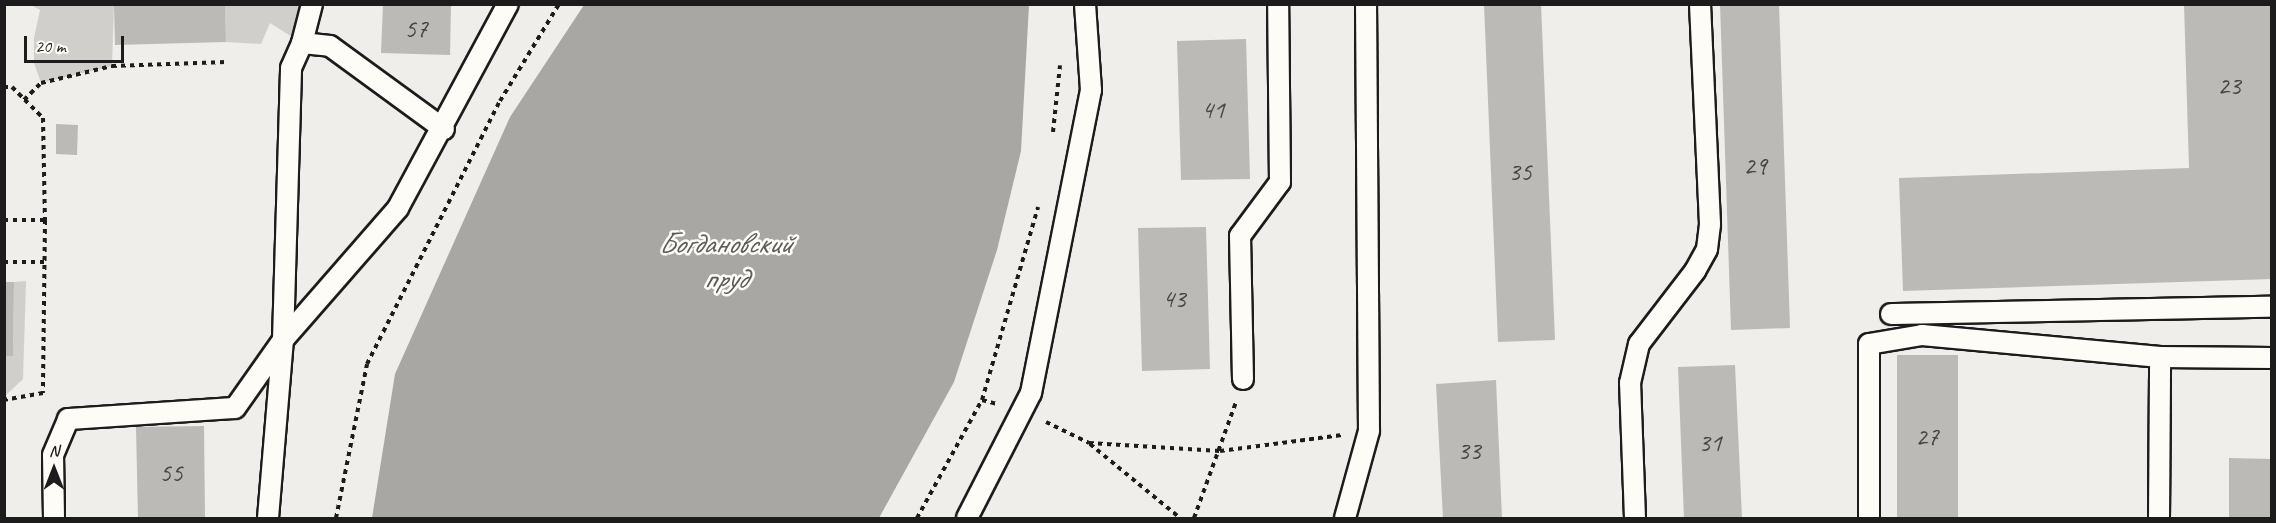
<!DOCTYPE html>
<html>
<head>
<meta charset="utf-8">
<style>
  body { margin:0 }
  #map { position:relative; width:2276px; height:523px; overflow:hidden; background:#f0eeea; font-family:Caveat,sans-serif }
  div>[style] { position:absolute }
  .green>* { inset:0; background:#d0cfcc }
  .water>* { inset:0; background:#a8a7a3 }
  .building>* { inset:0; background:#bbbab6 }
  .path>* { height:4px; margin-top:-2px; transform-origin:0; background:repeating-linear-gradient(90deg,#1c1c1c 0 4.5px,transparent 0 9px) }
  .roads { filter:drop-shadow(2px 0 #1c1c1c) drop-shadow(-2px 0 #1c1c1c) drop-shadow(0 2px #1c1c1c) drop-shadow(0 -2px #1c1c1c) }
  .lane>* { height:20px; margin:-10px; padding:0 10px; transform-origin:10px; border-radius:10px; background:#fdfcf7 }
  span { translate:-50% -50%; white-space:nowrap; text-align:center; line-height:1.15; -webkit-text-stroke:5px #fdfcf7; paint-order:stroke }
  .number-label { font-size:26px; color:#444442 }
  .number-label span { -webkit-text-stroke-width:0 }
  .water-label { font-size:30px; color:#5b5b59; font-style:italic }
  .frame { position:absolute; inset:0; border:6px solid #1c1c1c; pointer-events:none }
  .north { position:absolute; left:24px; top:439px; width:60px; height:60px; -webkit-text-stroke:4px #fdfcf7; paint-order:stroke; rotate:0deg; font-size:16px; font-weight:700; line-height:24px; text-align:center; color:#1c1c1c }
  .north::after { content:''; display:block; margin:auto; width:21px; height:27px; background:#1c1c1c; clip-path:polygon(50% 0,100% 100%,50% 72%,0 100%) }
  .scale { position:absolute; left:24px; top:36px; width:100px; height:27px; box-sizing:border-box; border:3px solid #1c1c1c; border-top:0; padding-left:8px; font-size:18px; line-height:21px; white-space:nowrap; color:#1c1c1c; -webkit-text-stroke:4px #fdfcf7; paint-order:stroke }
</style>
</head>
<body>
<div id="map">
  <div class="green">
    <div style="clip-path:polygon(31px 5px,132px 5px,114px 5px,112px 66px,41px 83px,34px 63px,34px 38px,40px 10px)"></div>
    <div style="clip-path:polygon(225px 5px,312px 5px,302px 43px,270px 23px,261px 44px,226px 42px)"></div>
    <div style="clip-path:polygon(26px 281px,23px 379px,5px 396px,5px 356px,13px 355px,14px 282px)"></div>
  </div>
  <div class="water">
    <div style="clip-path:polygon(584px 5px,1029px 5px,1021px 151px,997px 250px,954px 382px,879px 518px,372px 518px,395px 374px,510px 117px)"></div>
  </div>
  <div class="building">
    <div style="clip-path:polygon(225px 4px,226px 42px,115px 45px,114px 5px)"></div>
    <div style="clip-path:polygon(383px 4px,451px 4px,450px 55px,381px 53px)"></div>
    <div style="clip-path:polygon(1484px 4px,1541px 4px,1555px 340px,1498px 342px)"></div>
    <div style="clip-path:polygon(1720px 4px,1779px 4px,1790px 328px,1731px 330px)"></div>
    <div style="clip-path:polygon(2184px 4px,2272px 4px,2272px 279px,1903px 291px,1899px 178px,2189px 168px)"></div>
    <div style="clip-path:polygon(1246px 39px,1250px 179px,1181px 180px,1177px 41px)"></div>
    <div style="clip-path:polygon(56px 124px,78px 125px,77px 155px,56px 154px)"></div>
    <div style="clip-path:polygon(1206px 227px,1210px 369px,1142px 371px,1138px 228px)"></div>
    <div style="clip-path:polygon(4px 282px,14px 282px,13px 356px,4px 356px)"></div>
    <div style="clip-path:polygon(1897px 355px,1958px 355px,1958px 518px,1897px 518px)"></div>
    <div style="clip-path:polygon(1735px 365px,1742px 518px,1684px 518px,1678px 367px)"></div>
    <div style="clip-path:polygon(1496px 380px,1502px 518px,1443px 518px,1436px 384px)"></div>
    <div style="clip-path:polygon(204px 426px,205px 518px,138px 518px,136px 427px)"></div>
    <div style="clip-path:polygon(2229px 458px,2272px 459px,2272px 518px,2229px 518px)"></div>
  </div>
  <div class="path">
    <div style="left:4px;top:87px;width:8px"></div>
    <div style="left:12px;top:87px;width:44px;rotate:45deg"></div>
    <div style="left:43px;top:118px;width:102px;rotate:88.9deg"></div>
    <div style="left:45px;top:220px;width:173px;rotate:90.7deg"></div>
    <div style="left:43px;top:393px;width:40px;rotate:170deg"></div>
    <div style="left:24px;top:100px;width:24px;rotate:-45deg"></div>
    <div style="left:41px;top:83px;width:73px;rotate:-13.5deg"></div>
    <div style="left:112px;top:66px;width:114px;rotate:-2deg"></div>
    <div style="left:1053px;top:132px;width:67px;rotate:-84deg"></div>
    <div style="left:4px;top:220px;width:41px"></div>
    <div style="left:4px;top:262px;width:40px"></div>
    <div style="left:982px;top:400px;width:16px;rotate:15deg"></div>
    <div style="left:1046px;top:422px;width:48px;rotate:26deg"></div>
    <div style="left:1089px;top:443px;width:131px;rotate:3.5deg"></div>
    <div style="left:1220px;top:451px;width:123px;rotate:-7.5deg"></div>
    <div style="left:1090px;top:444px;width:117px;rotate:39.4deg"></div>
    <div style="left:336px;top:518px;width:157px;rotate:-78.6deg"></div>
    <div style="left:367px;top:364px;width:295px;rotate:-63.2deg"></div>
    <div style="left:500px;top:101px;width:114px;rotate:-58.7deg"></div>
    <div style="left:917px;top:518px;width:135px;rotate:-61.2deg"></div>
    <div style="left:982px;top:400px;width:201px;rotate:-73.8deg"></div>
    <div style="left:1194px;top:518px;width:123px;rotate:-70.1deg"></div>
  </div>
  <div class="roads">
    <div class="lane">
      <div style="left:312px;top:4px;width:40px;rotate:104.4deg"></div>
      <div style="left:302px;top:43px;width:28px;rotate:6deg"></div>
      <div style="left:330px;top:46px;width:141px;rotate:36.1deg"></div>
      <div style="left:1891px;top:314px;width:381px;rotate:-1.1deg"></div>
      <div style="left:1243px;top:379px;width:143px;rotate:-91.2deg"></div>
      <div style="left:1240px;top:236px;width:67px;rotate:-53.5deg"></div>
      <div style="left:1280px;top:182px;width:178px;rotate:-90.6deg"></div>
      <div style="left:54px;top:518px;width:63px;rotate:-90.9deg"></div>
      <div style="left:53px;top:455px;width:39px;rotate:-67deg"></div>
      <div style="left:68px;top:419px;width:167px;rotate:-3.8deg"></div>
      <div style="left:235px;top:408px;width:83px;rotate:-54.8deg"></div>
      <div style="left:283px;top:340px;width:272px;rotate:-88.3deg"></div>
      <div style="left:291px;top:68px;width:27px;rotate:-66deg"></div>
      <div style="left:268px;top:518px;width:179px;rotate:-85.2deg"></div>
      <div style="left:283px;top:340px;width:175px;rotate:-48.9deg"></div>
      <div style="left:398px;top:208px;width:232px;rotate:-61.7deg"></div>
      <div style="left:967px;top:518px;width:140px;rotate:-62.9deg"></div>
      <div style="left:1031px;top:393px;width:309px;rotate:-78.8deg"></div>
      <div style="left:1091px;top:90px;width:86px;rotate:-94deg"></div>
      <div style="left:1345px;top:518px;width:90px;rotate:-74.6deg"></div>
      <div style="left:1369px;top:431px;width:427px;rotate:-90.4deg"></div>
      <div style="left:1635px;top:518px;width:135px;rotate:-92.1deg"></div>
      <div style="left:1630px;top:383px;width:40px;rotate:-77deg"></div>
      <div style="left:1639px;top:344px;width:92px;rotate:-52.5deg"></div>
      <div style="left:1695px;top:271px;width:25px;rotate:-61deg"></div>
      <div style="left:1707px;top:249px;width:25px;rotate:-83deg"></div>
      <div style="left:1710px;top:224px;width:220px;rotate:-92.6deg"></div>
      <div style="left:1869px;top:518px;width:174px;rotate:-90deg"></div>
      <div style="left:1869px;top:344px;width:54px;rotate:-9.6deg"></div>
      <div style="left:1922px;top:335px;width:239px;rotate:5.3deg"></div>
      <div style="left:2160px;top:357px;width:112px;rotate:0.5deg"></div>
      <div style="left:2159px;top:518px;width:161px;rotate:-89.6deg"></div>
    </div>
  </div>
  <div class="number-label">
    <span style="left:416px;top:29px">57</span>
    <span style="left:2229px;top:86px">23</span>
    <span style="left:1213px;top:110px">41</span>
    <span style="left:1755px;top:166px">29</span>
    <span style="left:1520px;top:172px">35</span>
    <span style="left:1174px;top:299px">43</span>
    <span style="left:1927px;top:437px">27</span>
    <span style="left:1710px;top:443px">31</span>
    <span style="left:1469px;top:451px">33</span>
    <span style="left:171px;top:473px">55</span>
  </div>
  <div class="water-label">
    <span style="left:725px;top:260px">Богдановский<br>пруд</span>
  </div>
  <div class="frame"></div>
  <div class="north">N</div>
  <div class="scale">20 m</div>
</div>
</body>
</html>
